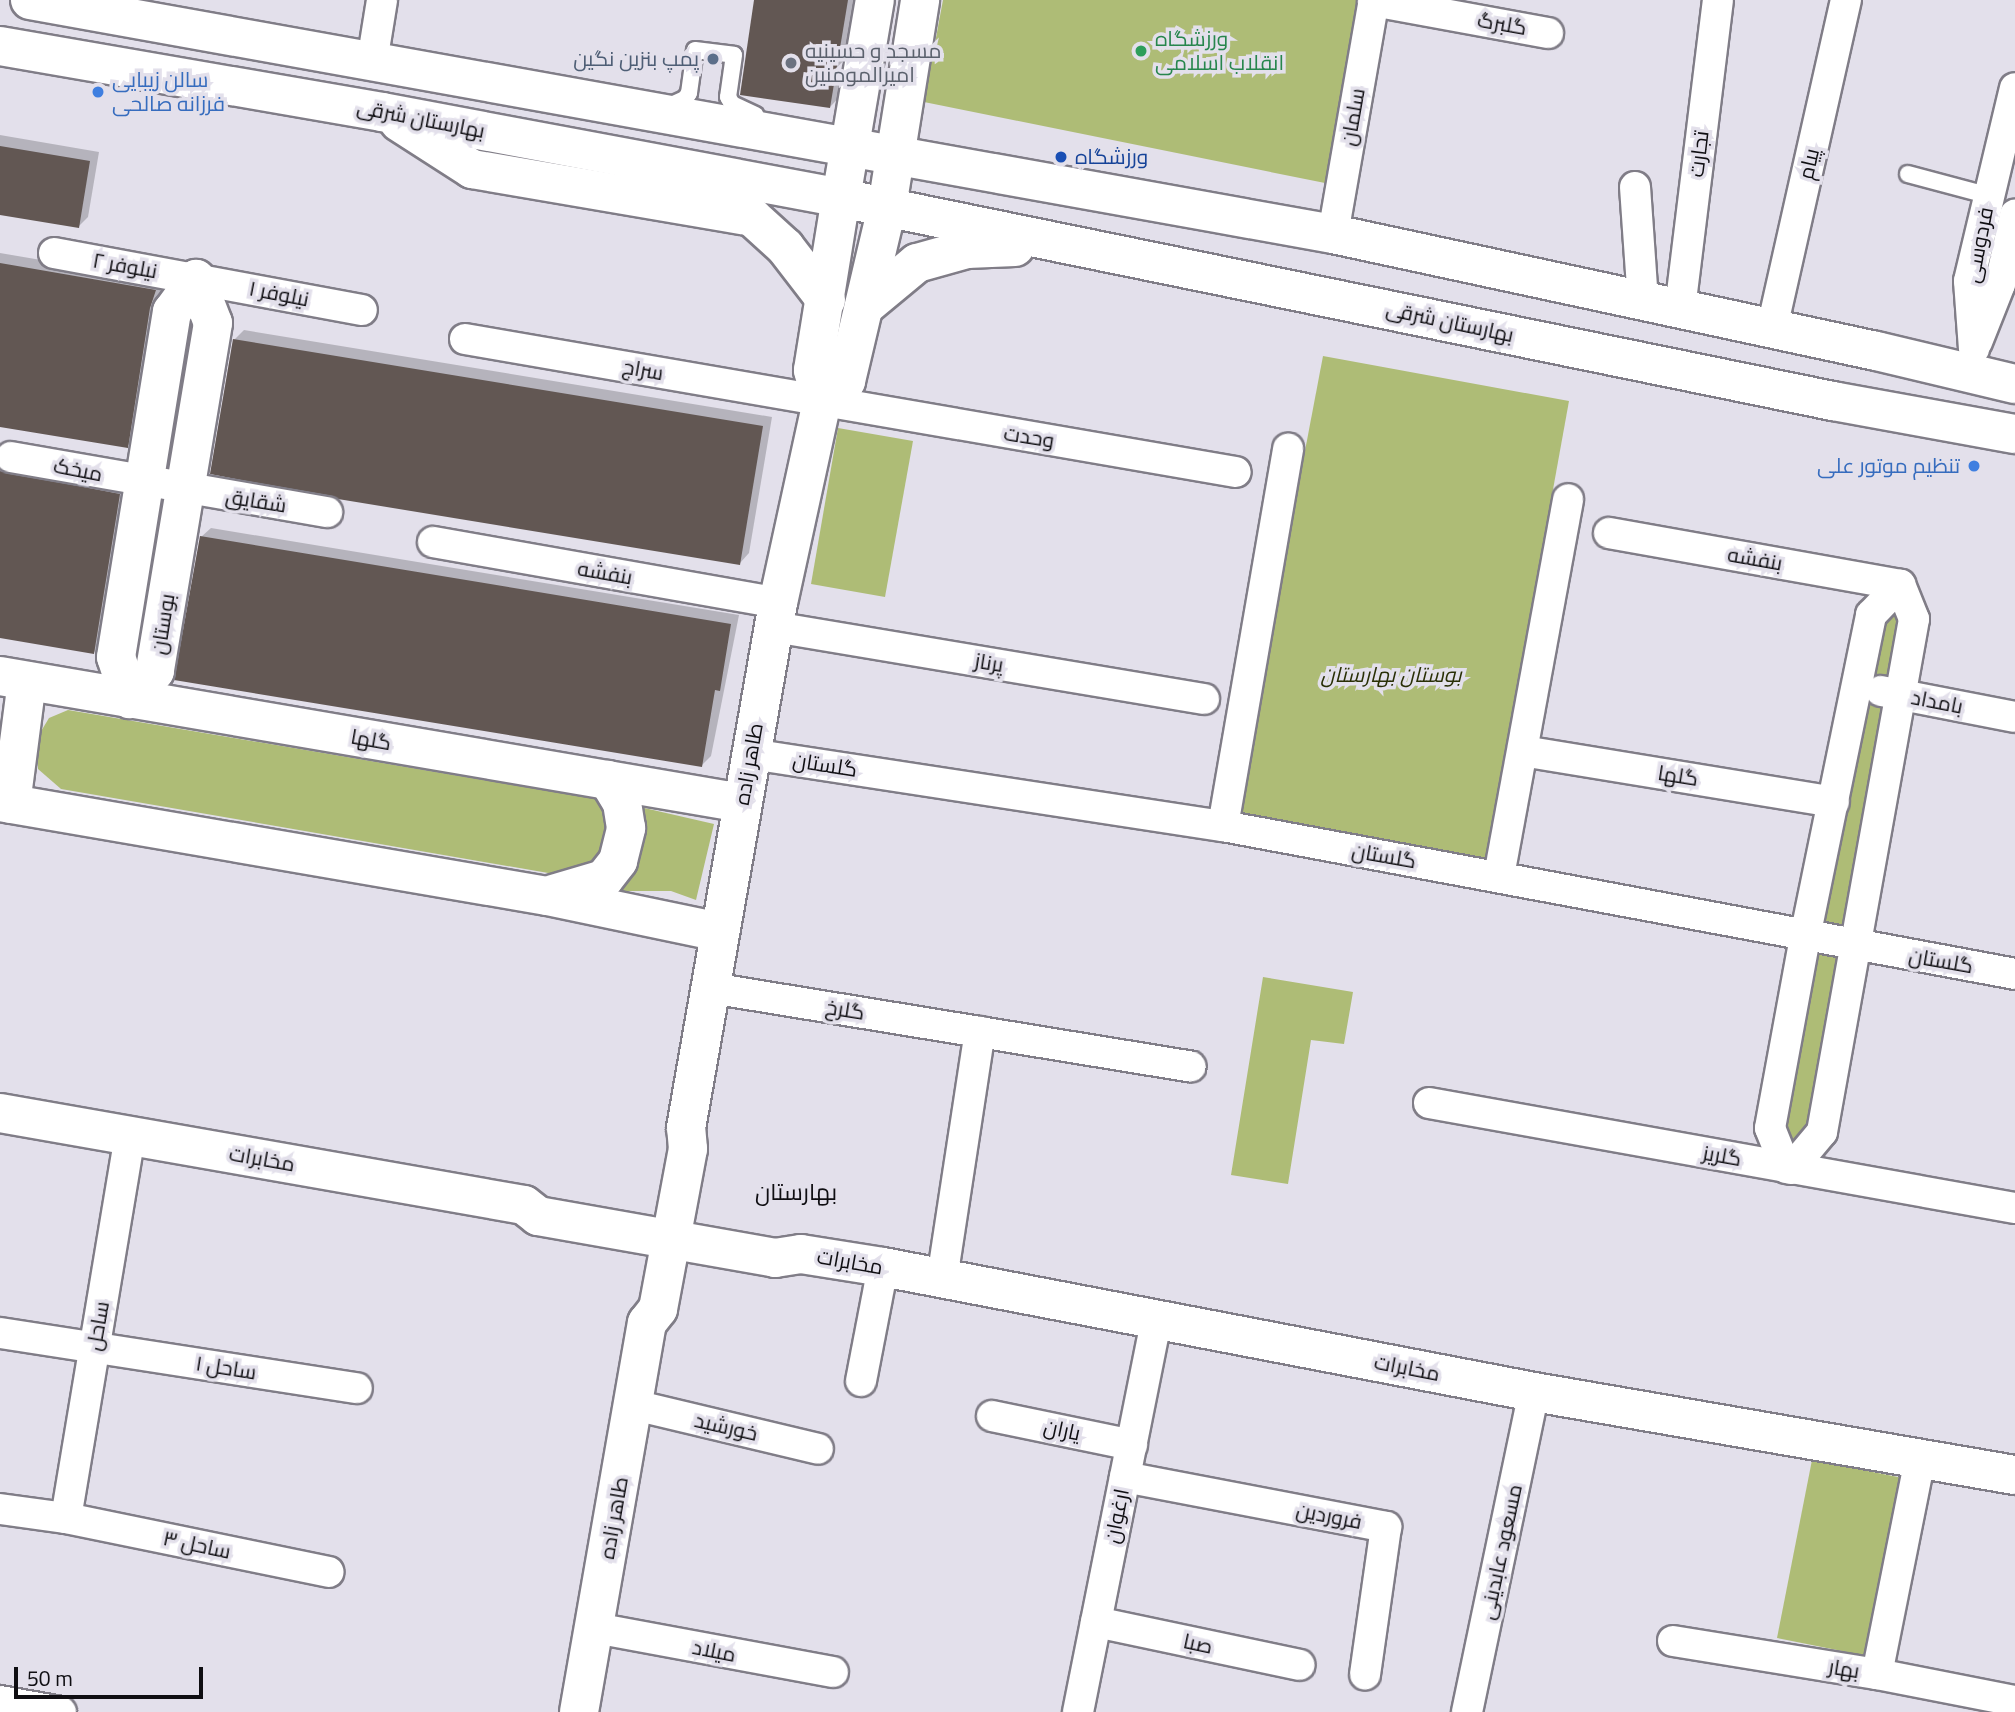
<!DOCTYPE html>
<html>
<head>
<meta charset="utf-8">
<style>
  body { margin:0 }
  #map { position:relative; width:2015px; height:1712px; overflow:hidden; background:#e3e0eb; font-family:Georgia,Cairo,serif }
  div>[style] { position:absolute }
  .green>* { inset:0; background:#aebc76 }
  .shadow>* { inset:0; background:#0003 }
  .building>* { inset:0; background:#625753 }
  .roads { filter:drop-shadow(2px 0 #807d87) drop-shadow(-2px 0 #807d87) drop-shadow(0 2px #807d87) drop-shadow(0 -2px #807d87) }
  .service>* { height:16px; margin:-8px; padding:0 8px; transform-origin:8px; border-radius:8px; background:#fff }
  .minor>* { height:30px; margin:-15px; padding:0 15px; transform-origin:15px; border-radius:15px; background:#fff }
  .tertiary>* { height:38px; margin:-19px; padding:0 19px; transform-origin:19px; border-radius:19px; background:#fff }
  .secondary>* { height:38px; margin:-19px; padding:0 19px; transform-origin:19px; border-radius:19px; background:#fff }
  .primary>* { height:38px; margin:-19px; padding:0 19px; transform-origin:19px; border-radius:19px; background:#fff }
  .dots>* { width:19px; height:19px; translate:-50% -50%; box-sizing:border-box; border:4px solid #e3e0eb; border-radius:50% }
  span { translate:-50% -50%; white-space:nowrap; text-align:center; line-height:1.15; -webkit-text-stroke:7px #e3e0eb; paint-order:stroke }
  .street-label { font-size:21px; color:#0f0e12 }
  .leisure-label { font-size:21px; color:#27864d }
  .left { translate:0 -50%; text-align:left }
  .worship-label { font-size:21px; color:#5b616d }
  .service-label { font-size:21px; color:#4e5e75 }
  .right { translate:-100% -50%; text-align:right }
  .shop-label { font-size:21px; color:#366cbe }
  .transit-label { font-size:21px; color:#164399 }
  .park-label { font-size:21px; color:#292f06; font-style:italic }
  .neighbourhood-label { font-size:23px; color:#0f0e12 }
  .scale { position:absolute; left:14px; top:1667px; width:189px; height:32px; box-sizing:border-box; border:4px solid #0f0e12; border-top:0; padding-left:9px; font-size:21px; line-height:24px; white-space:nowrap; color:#0f0e12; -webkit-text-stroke:5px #e3e0eb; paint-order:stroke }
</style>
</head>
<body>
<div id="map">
  <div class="green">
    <div style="clip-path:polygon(943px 0,1357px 0,1325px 183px,924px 102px)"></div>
    <div style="clip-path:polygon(1323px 356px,1569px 401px,1486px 860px,1236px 814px)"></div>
    <div style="clip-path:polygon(838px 428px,913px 441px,885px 597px,811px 584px)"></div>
    <div style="clip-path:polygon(1895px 605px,1905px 621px,1894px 682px,1869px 677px,1880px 618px)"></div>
    <div style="clip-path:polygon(1864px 699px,1889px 704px,1845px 929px,1820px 924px)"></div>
    <div style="clip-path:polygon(68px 710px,608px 801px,612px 828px,604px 852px,580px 871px,554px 874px,61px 789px,38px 769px,37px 738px,49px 718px)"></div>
    <div style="clip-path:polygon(640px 807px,714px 824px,696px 900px,671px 891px,613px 891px)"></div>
    <div style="clip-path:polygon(1815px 952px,1840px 957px,1813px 1128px,1795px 1146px,1784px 1126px)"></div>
    <div style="clip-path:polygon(1263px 977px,1353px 992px,1344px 1044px,1311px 1040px,1288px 1184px,1231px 1175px)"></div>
    <div style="clip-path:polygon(1812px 1460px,1908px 1479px,1872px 1657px,1777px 1638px)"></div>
  </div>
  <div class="shadow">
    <div style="clip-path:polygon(756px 0,863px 0,849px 87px,830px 107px)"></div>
    <div style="clip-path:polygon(0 135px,99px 152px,88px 217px,79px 226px,0 213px)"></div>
    <div style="clip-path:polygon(0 253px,164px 281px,137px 437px,127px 446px,0 425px)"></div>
    <div style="clip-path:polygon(244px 330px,772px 417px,749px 553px,740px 563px,234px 340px)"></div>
    <div style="clip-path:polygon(0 462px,129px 485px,103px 643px,94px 652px,0 636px)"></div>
    <div style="clip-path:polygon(211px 528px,739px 615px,711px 756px,702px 765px,201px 537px)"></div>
  </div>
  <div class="building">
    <div style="clip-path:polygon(754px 0,848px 0,830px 108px,740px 95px)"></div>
    <div style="clip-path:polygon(0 146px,90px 161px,79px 228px,0 215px)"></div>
    <div style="clip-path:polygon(0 263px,156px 290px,150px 308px,128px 448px,0 427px)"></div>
    <div style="clip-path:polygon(233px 339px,763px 426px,740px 565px,338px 499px,210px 474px)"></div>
    <div style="clip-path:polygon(0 471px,120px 494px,94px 654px,0 638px)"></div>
    <div style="clip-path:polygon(200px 536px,731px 624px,720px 691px,715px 690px,702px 767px,174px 680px)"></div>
  </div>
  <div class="roads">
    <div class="service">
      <div style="left:669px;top:106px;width:17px;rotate:-24deg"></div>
      <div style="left:685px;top:99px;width:7px;rotate:-56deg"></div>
      <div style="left:689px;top:93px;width:43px;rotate:-82.1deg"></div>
      <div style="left:695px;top:50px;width:39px;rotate:7deg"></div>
      <div style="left:734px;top:55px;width:42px;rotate:98.1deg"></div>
      <div style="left:728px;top:97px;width:8px;rotate:60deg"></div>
      <div style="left:732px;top:104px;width:26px;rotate:25deg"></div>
      <div style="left:1908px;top:174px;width:85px;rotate:15deg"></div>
    </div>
    <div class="minor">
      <div style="left:1373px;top:1px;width:178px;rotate:10.4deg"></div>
      <div style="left:372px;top:62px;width:63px;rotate:-80.8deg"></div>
      <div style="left:1635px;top:187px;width:114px;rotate:86deg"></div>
      <div style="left:1333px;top:234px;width:238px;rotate:-80.1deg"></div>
      <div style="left:54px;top:253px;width:313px;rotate:10.5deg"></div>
      <div style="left:1680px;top:309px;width:311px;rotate:-83deg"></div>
      <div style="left:1772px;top:328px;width:336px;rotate:-77.3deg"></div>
      <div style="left:465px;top:339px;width:782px;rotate:9.79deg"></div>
      <div style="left:1977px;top:342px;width:62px;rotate:-68.4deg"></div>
      <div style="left:2000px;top:284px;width:71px;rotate:-77.7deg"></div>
      <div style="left:1974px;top:349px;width:68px;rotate:-94.2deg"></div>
      <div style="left:1969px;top:281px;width:198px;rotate:-76.6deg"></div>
      <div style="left:11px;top:457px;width:321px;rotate:9.9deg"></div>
      <div style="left:1609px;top:533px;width:296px;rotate:10.1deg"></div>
      <div style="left:433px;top:542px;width:350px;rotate:10deg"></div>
      <div style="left:774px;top:627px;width:436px;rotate:9.5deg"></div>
      <div style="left:1881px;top:691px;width:136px;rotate:11deg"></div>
      <div style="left:1523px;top:751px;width:315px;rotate:9.3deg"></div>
      <div style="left:751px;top:754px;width:477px;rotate:8.7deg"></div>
      <div style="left:1223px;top:826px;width:806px;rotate:10.58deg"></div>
      <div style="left:1223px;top:826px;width:383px;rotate:-80.2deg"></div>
      <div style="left:1499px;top:876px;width:383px;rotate:-79.6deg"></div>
      <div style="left:711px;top:988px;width:486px;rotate:9.3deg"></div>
      <div style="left:1429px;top:1103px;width:595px;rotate:10.16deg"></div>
      <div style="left:1786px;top:1168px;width:43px;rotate:-111.8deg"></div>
      <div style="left:1770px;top:1128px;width:194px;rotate:-79.6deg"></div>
      <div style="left:1805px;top:937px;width:329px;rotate:-78.4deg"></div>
      <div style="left:1871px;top:615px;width:42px;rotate:-46deg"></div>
      <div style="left:1791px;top:1169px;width:48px;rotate:-50deg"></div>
      <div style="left:1822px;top:1132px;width:521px;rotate:-79.83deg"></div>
      <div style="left:1914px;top:619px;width:37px;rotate:-112deg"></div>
      <div style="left:942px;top:1279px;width:250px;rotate:-81.3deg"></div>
      <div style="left:0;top:1333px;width:361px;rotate:8.8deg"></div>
      <div style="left:861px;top:1381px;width:116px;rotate:-79.1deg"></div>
      <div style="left:634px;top:1405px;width:189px;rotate:13.4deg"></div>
      <div style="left:992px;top:1416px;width:143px;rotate:11.7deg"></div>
      <div style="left:1125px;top:1477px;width:266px;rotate:10.8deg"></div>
      <div style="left:1386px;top:1527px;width:149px;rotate:98.1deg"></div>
      <div style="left:0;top:1509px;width:67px;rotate:7.8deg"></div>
      <div style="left:66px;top:1518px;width:268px;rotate:11.6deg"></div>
      <div style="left:66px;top:1518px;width:388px;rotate:-80.5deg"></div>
      <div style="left:1096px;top:1622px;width:208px;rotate:11.9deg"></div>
      <div style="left:595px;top:1628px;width:242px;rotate:10.5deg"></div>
      <div style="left:1673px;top:1641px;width:207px;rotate:9.2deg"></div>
      <div style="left:1877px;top:1674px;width:141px;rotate:11.1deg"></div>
      <div style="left:1877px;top:1674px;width:219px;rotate:-78.7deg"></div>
      <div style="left:0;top:1701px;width:62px;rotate:10.2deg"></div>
      <div style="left:1078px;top:1712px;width:399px;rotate:-78.7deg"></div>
      <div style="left:1467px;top:1712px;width:327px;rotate:-78.2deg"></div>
    </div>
    <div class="tertiary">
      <div style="left:841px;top:198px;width:201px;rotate:-80.3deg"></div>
      <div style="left:887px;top:207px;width:210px;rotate:-80.9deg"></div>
      <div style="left:196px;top:279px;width:47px;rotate:68.9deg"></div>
      <div style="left:213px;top:323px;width:353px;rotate:99.5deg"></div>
      <div style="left:155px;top:671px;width:38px;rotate:132deg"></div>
      <div style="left:130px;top:699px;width:44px;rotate:-108.4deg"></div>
      <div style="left:116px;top:657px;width:350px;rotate:-80.8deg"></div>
      <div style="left:172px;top:312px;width:41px;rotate:-54deg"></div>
      <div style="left:0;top:676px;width:753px;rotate:9.71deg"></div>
      <div style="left:0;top:802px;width:555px;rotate:9.75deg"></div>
      <div style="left:547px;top:896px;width:177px;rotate:11.8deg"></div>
      <div style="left:11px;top:804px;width:124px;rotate:-82.6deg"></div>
      <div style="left:553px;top:894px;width:53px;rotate:-16.4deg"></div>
      <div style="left:604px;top:879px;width:23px;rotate:-52deg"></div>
      <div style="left:618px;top:861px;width:34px;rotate:-76deg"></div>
      <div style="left:626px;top:828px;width:25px;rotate:-99deg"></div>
      <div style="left:622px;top:803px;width:27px;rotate:-121deg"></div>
      <div style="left:0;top:1113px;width:532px;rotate:9.96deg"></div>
      <div style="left:524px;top:1205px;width:18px;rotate:38deg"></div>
      <div style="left:538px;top:1216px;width:241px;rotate:10deg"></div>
      <div style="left:775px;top:1258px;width:26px;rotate:-9deg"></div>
      <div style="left:801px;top:1254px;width:83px;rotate:9deg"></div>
      <div style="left:883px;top:1267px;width:663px;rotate:10.87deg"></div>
      <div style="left:1534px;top:1392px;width:488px;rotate:9.8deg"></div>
    </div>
    <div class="secondary">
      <div style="left:822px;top:402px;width:32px;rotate:-41deg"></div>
      <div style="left:846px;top:381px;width:179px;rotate:-76.7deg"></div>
      <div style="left:579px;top:1712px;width:395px;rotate:-80.1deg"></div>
      <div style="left:647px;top:1323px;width:18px;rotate:-52deg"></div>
      <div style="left:658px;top:1309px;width:163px;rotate:-79.4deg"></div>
      <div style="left:688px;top:1149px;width:21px;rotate:-95deg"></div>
      <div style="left:686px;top:1128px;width:533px;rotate:-80.06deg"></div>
      <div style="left:778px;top:603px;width:206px;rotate:-77.7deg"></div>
      <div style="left:822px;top:402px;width:33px;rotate:-106deg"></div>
      <div style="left:813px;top:370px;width:174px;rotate:-80.8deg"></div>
    </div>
    <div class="primary">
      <div style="left:30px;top:0;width:1324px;rotate:10.18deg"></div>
      <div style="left:1333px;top:234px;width:555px;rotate:12.16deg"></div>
      <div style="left:1876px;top:351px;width:143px;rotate:13.4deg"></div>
      <div style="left:0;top:46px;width:388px;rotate:9.8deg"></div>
      <div style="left:382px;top:112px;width:467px;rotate:10.6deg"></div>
      <div style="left:841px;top:198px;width:1013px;rotate:11.57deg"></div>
      <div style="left:1833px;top:401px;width:185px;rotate:10.3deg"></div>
      <div style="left:399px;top:122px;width:87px;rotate:32.8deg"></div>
      <div style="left:472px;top:169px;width:284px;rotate:9.7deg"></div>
      <div style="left:752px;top:217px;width:45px;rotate:42.3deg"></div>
      <div style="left:785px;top:247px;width:67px;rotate:52.3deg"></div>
      <div style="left:864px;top:307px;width:69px;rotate:-39.7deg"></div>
      <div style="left:917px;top:263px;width:52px;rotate:-15.6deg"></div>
      <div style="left:967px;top:249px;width:48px;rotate:-2.4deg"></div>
    </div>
  </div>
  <div class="dots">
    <div style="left:1141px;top:51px;background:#2e9e5b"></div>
    <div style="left:713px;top:59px;background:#5c6f8a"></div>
    <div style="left:791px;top:63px;background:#6b7280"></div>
    <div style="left:98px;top:92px;background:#3f7fe0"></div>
    <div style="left:1061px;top:157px;background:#1a4fb4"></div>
    <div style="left:1974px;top:466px;background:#3f7fe0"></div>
  </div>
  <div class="street-label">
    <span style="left:1502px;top:24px;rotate:10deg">گلبرگ</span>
    <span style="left:1353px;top:117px;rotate:-80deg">سلمان</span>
    <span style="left:421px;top:119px;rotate:11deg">بهارستان شرقی</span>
    <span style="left:1699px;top:154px;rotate:-83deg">تجارت</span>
    <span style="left:1809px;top:164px;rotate:-77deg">پیام</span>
    <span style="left:1979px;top:245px;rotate:-79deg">فردوسی</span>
    <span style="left:125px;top:266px;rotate:10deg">نیلوفر ۲</span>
    <span style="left:279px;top:294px;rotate:11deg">نیلوفر ۱</span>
    <span style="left:1450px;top:322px;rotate:12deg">بهارستان شرقی</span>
    <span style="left:643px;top:370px;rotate:10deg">سراج</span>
    <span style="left:1029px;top:437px;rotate:9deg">وحدت</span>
    <span style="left:78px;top:470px;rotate:11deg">میخک</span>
    <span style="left:256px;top:501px;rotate:9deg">شقایق</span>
    <span style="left:1755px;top:559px;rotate:10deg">بنفشه</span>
    <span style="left:605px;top:573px;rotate:10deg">بنفشه</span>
    <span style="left:163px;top:624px;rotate:-81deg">بوستان</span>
    <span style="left:989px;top:663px;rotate:9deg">پرناز</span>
    <span style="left:1937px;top:702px;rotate:11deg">بامداد</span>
    <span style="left:371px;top:740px;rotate:10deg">گلها</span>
    <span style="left:749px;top:764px;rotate:-80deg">طاهر زاده</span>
    <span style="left:825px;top:765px;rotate:9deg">گلستان</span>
    <span style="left:1678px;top:776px;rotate:9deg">گلها</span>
    <span style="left:1384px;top:856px;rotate:10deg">گلستان</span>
    <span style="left:1941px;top:961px;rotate:10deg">گلستان</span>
    <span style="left:845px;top:1010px;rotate:9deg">گلرخ</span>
    <span style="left:1722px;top:1156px;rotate:10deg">گلریز</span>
    <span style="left:262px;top:1159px;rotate:10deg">مخابرات</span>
    <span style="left:850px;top:1262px;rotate:10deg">مخابرات</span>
    <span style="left:98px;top:1326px;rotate:-80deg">ساحل</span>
    <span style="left:226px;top:1368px;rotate:9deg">ساحل ۱</span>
    <span style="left:1407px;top:1368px;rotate:11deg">مخابرات</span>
    <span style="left:726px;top:1427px;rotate:13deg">خورشید</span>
    <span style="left:1062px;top:1430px;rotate:12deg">یاران</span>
    <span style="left:1117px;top:1516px;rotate:-79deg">ارغوان</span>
    <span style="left:1329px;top:1516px;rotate:11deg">فروردین</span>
    <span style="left:614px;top:1518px;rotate:-80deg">طاهر زاده</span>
    <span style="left:197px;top:1545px;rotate:12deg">ساحل ۳</span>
    <span style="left:1501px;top:1552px;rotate:-78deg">مسعود عابدینی</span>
    <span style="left:1198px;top:1644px;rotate:12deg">صبا</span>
    <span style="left:714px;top:1651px;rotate:11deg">میلاد</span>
    <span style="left:1844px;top:1669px;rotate:9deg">بهار</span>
  </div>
  <div class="leisure-label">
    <span class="left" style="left:1155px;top:51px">ورزشگاه<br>انقلاب اسلامی</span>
  </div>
  <div class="worship-label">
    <span class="left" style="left:805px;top:63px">مسجد و حسینیه<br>امیرالمومنین</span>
  </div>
  <div class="service-label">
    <span class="right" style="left:699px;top:59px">پمپ بنزین نگین</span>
  </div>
  <div class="shop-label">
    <span class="left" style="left:112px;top:92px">سالن زیبایی<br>فرزانه صالحی</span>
    <span class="right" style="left:1960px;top:466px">تنظیم موتور علی</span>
  </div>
  <div class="transit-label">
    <span class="left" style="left:1075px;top:157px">ورزشگاه</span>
  </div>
  <div class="park-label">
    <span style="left:1391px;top:675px">بوستان بهارستان</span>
  </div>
  <div class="neighbourhood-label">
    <span style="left:796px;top:1192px">بهارستان</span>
  </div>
  <div class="scale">50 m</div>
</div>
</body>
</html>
